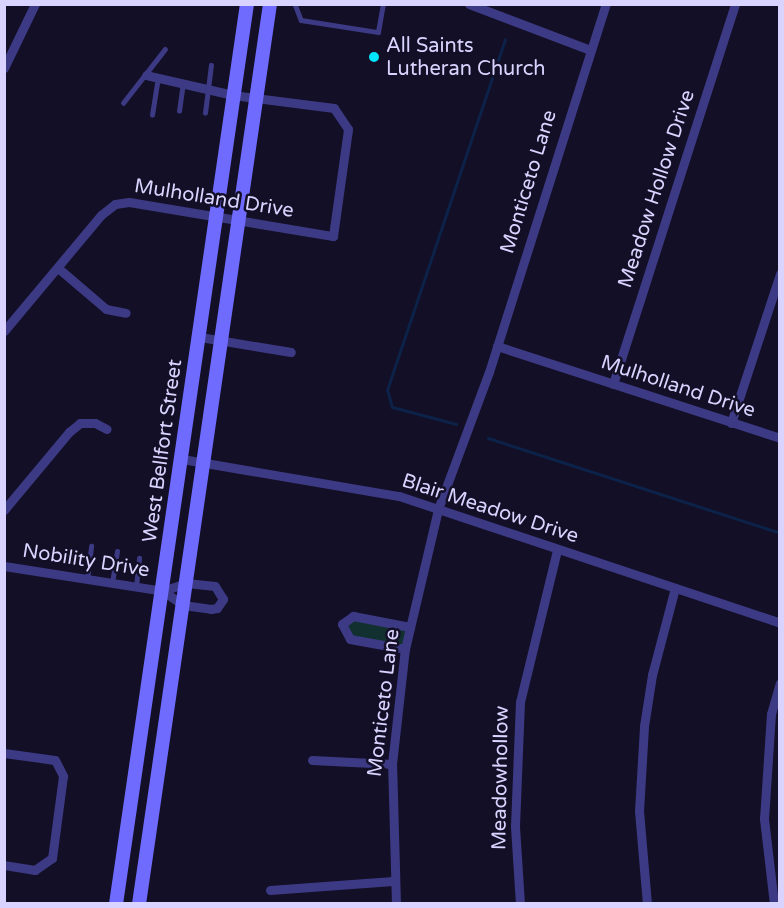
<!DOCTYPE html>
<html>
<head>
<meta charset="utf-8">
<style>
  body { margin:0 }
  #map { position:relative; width:784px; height:908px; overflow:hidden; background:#130f26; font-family:"Varela Round",sans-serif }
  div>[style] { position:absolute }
  .green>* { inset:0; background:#12302f }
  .stream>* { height:3px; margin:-1.5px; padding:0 1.5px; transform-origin:1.5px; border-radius:1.5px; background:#0c2248 }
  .lane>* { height:4.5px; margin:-2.25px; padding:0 2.25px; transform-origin:2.25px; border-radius:2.25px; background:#3d3a85 }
  .street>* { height:9px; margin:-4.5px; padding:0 4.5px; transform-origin:4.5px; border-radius:4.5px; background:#3d3a85 }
  .secondary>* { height:14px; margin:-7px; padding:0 7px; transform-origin:7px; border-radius:7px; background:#6f6bff }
  .dots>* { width:16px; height:16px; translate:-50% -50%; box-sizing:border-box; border:3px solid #130f26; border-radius:50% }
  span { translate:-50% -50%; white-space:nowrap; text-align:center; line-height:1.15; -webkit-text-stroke:5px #130f26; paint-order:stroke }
  .poi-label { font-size:20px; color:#d9d4ff }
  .left { translate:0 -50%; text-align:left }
  .street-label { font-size:20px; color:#d9d4ff }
  .frame { position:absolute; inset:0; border:6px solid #d9d4ff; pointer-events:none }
</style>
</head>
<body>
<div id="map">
  <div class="green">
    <div style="clip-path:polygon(349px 618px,410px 628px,404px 648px,350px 638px,345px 621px)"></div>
  </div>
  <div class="stream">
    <div style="left:456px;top:424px;width:66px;rotate:-165.1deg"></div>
    <div style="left:392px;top:407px;width:18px;rotate:-106deg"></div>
    <div style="left:387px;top:390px;width:370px;rotate:-71.4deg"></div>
    <div style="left:488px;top:438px;width:307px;rotate:18deg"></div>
  </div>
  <div class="lane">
    <div style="left:295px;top:4px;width:17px;rotate:69deg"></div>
    <div style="left:301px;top:20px;width:78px;rotate:8.9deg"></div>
    <div style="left:378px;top:32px;width:28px;rotate:-80deg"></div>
    <div style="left:123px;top:103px;width:68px;rotate:-52.1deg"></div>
    <div style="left:179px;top:111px;width:28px;rotate:-82deg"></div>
    <div style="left:205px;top:113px;width:48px;rotate:-82.9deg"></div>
    <div style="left:152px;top:115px;width:37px;rotate:-81deg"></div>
    <div style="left:87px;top:580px;width:34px;rotate:-83deg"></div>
    <div style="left:112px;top:583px;width:32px;rotate:-81deg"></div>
    <div style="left:136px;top:587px;width:29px;rotate:-84deg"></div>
  </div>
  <div class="street">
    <div style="left:469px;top:4px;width:129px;rotate:20.8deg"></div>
    <div style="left:4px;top:68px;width:71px;rotate:-64.2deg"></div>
    <div style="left:58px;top:268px;width:63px;rotate:40.5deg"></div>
    <div style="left:106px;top:309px;width:20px;rotate:11deg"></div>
    <div style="left:4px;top:331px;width:151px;rotate:-50.1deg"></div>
    <div style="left:101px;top:215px;width:18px;rotate:-38deg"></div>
    <div style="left:115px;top:204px;width:14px;rotate:-8deg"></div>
    <div style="left:129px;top:202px;width:207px;rotate:9.5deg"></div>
    <div style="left:333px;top:236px;width:108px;rotate:-82deg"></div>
    <div style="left:348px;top:129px;width:25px;rotate:-124deg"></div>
    <div style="left:334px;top:108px;width:102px;rotate:-172.7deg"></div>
    <div style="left:233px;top:95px;width:89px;rotate:-167.1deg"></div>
    <div style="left:200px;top:337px;width:92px;rotate:9.4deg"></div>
    <div style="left:497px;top:346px;width:298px;rotate:18deg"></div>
    <div style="left:613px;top:384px;width:399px;rotate:-72.2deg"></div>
    <div style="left:731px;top:423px;width:157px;rotate:-71.8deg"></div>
    <div style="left:182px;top:459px;width:220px;rotate:9.7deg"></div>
    <div style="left:399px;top:496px;width:402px;rotate:18.4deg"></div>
    <div style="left:4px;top:510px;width:102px;rotate:-50.2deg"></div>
    <div style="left:69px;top:432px;width:14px;rotate:-39deg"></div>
    <div style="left:80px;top:423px;width:15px"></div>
    <div style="left:95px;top:423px;width:13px;rotate:27deg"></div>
    <div style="left:4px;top:566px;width:161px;rotate:8.9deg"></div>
    <div style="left:163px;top:591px;width:24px;rotate:35deg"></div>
    <div style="left:183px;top:605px;width:28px;rotate:8deg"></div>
    <div style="left:211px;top:609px;width:6px;rotate:-9deg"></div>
    <div style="left:217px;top:608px;width:11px;rotate:-56deg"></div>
    <div style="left:223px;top:599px;width:15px;rotate:-122deg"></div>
    <div style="left:215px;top:586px;width:29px;rotate:-174deg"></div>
    <div style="left:186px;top:583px;width:24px;rotate:161deg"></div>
    <div style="left:405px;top:649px;width:56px;rotate:-169.7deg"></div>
    <div style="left:350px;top:639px;width:17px;rotate:-118deg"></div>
    <div style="left:342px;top:624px;width:14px;rotate:-36deg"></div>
    <div style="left:353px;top:616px;width:58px;rotate:10.9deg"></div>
    <div style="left:4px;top:753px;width:51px;rotate:7.8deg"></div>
    <div style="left:55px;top:760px;width:18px;rotate:63deg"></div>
    <div style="left:63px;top:776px;width:83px;rotate:97.6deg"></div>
    <div style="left:52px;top:858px;width:21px;rotate:145deg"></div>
    <div style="left:35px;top:870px;width:31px;rotate:-171deg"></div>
    <div style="left:312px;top:760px;width:80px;rotate:2.9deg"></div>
    <div style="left:270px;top:890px;width:123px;rotate:-4.2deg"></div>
    <div style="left:396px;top:904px;width:140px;rotate:-91.6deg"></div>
    <div style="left:392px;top:764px;width:116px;rotate:-83.6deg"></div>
    <div style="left:405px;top:649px;width:144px;rotate:-76.7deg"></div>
    <div style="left:438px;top:509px;width:146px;rotate:-69.6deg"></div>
    <div style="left:489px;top:372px;width:386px;rotate:-72.4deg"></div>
    <div style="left:520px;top:904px;width:78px;rotate:-93.7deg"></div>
    <div style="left:515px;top:826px;width:124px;rotate:-87.7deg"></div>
    <div style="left:520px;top:702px;width:156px;rotate:-76.3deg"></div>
    <div style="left:647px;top:904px;width:93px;rotate:-94.9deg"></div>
    <div style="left:639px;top:811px;width:85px;rotate:-86.6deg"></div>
    <div style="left:644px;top:726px;width:52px;rotate:-81.1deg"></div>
    <div style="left:652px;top:675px;width:90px;rotate:-75.2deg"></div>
    <div style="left:774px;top:904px;width:86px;rotate:-96.7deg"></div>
    <div style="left:764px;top:819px;width:105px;rotate:-86.2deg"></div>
    <div style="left:771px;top:714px;width:32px;rotate:-74deg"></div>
  </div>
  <div class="secondary">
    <div style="left:116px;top:904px;width:909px;rotate:-81.72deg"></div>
    <div style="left:139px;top:904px;width:909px;rotate:-81.72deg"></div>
  </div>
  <div class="dots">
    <div style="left:374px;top:57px;background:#00e5ff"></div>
  </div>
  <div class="poi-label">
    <span class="left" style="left:386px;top:58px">All Saints<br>Lutheran Church</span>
  </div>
  <div class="street-label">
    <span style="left:529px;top:182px;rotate:-73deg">Monticeto Lane</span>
    <span style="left:657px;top:189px;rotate:-72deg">Meadow Hollow Drive</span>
    <span style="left:214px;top:199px;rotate:9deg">Mulholland Drive</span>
    <span style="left:678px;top:387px;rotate:18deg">Mulholland Drive</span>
    <span style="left:163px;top:451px;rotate:-82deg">West Bellfort Street</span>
    <span style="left:490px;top:509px;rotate:18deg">Blair Meadow Drive</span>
    <span style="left:86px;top:561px;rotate:9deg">Nobility Drive</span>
    <span style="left:384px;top:703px;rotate:-83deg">Monticeto Lane</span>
    <span style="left:501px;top:778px;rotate:-89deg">Meadowhollow</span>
  </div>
  <div class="frame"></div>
</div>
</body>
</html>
